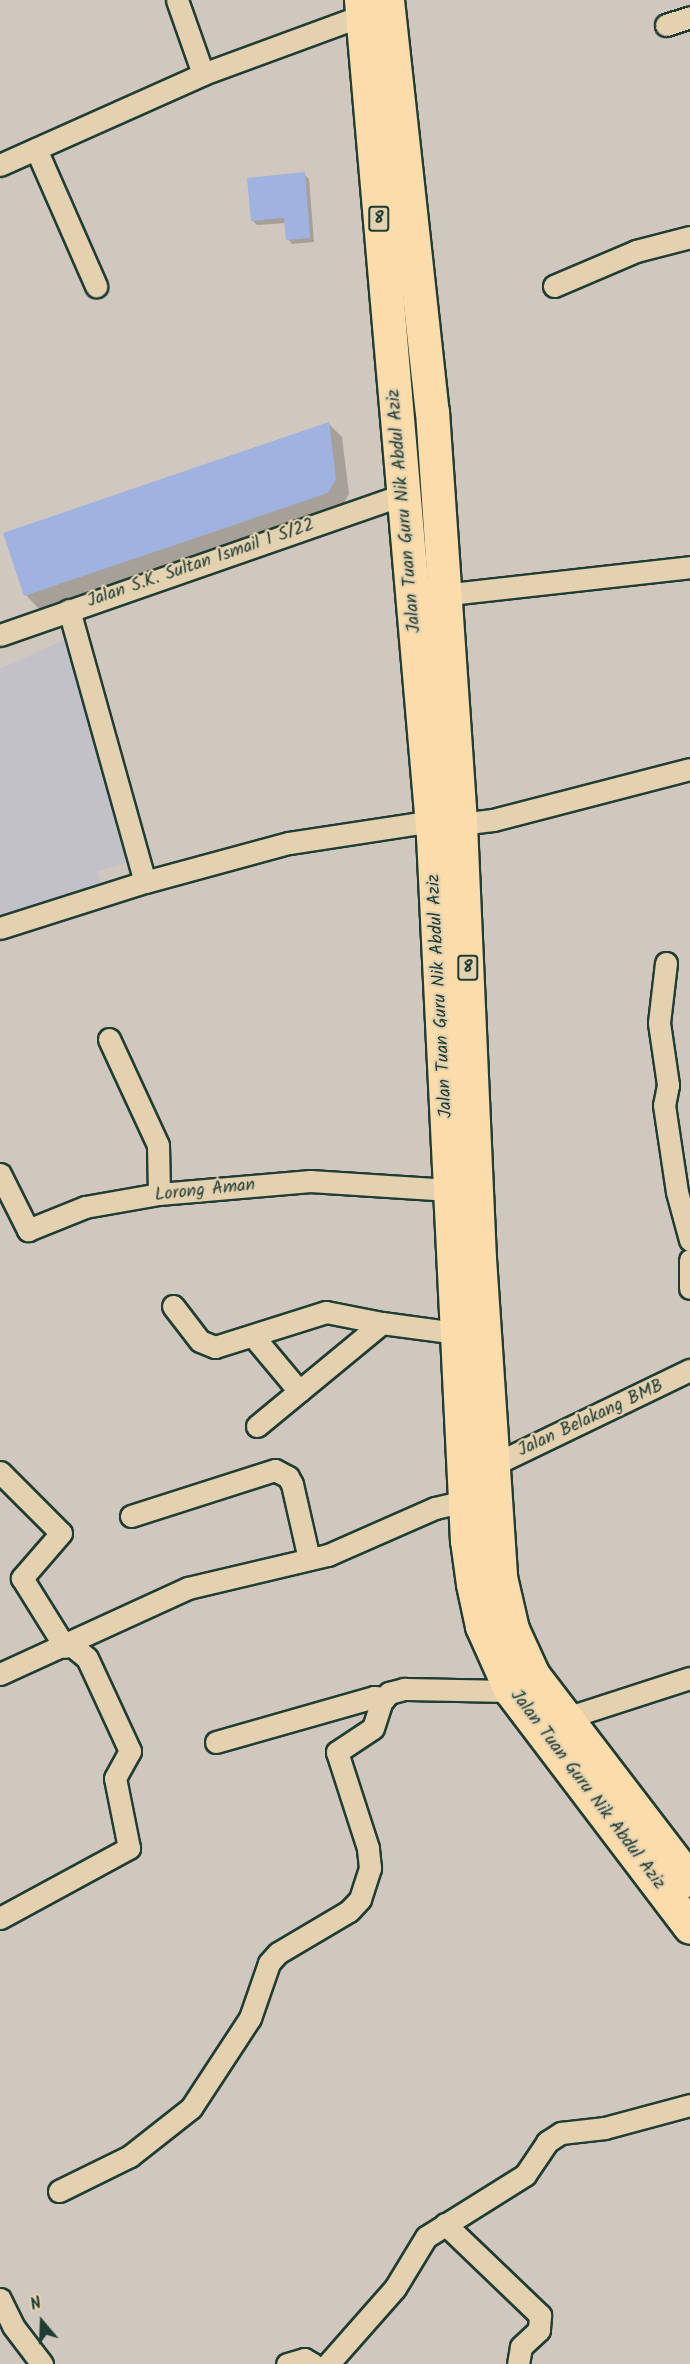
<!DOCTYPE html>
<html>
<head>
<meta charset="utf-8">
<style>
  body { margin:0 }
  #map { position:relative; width:690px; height:2364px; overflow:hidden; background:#d0c8be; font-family:Kalam,sans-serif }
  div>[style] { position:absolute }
  .built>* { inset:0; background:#c2c1c8 }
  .shadow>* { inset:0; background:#0003 }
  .building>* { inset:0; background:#a0b2e0 }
  .roads { filter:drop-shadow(2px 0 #1f3d34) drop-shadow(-2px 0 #1f3d34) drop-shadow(0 2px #1f3d34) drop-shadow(0 -2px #1f3d34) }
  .minor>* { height:21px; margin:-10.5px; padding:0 10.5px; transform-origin:10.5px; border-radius:10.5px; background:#e4d1af }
  .primary>* { height:33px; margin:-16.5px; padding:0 16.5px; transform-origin:16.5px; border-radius:16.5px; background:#fddcac }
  span { translate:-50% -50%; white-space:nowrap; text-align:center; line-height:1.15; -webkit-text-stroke:4.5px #e4d1af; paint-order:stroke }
  .shield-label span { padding:2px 4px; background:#e4d1af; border:2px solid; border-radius:4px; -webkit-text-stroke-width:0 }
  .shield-label { font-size:16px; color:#1f3d34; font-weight:700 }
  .street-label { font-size:18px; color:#1f3d34 }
  .north { position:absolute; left:12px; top:2292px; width:60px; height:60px; -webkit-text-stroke:4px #e4d1af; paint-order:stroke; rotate:341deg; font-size:16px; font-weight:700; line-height:24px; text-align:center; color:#1f3d34 }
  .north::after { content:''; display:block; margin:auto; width:21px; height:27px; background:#1f3d34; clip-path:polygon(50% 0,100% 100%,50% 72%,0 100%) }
</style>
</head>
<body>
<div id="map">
  <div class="built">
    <div style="clip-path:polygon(70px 637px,135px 861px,98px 871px,102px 889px,0 922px,0 669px)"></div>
  </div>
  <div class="shadow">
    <div style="clip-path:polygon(304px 174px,309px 179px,314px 242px,292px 244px,288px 239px,286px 223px,257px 225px,253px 221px)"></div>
    <div style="clip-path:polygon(328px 423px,342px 437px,349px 494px,342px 506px,40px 610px,26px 595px)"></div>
  </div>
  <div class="building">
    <div style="clip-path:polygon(305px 172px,310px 238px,286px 240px,284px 218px,251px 221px,247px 178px)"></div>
    <div style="clip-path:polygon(329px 422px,336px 479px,328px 493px,24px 596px,3px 533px)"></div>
  </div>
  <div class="roads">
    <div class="minor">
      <div style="left:177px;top:0;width:78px;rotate:70.6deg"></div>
      <div style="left:666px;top:25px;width:25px;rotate:-18deg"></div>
      <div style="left:36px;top:149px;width:150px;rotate:66.3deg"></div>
      <div style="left:0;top:165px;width:222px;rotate:-24.1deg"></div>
      <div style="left:203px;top:74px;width:171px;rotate:-20.2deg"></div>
      <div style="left:554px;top:286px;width:89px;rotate:-23.1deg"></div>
      <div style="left:636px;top:251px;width:56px;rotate:-14.5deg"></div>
      <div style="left:442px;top:595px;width:250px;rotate:-6.4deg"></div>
      <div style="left:69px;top:610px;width:282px;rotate:74.4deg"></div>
      <div style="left:0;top:635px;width:427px;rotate:-19.2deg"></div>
      <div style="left:460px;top:824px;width:33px;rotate:-7deg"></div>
      <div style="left:493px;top:820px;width:203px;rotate:-14.5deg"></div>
      <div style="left:0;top:928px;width:152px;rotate:-17.6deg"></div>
      <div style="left:145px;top:882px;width:149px;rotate:-15.2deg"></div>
      <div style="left:289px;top:843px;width:145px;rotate:-8.7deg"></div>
      <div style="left:666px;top:963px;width:60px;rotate:96.7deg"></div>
      <div style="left:659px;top:1023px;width:63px;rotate:81.7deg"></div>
      <div style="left:668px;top:1085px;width:20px;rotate:101deg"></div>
      <div style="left:664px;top:1105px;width:88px;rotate:81.5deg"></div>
      <div style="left:677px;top:1192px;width:50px;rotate:74.8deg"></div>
      <div style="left:109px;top:1039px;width:117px;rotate:65.2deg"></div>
      <div style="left:158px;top:1145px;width:49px;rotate:88.8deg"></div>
      <div style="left:0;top:1174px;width:63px;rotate:63.4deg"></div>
      <div style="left:28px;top:1230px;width:61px;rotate:-22deg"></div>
      <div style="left:85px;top:1207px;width:75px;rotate:-10deg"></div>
      <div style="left:159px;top:1194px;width:152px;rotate:-4.9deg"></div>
      <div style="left:310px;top:1181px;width:140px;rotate:3.7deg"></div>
      <div style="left:690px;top:1260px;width:28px;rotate:90deg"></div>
      <div style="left:173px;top:1306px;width:44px;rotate:52.4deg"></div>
      <div style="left:200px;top:1341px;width:16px;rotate:22deg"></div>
      <div style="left:215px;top:1347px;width:116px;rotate:-17.5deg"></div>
      <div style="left:326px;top:1312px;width:57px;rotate:11.1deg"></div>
      <div style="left:253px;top:1336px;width:72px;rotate:50.1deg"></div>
      <div style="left:257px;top:1426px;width:162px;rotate:-39.5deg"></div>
      <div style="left:382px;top:1323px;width:76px;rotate:7.6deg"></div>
      <div style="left:491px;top:1466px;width:221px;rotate:-25.8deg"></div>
      <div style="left:0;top:1472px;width:86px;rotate:45deg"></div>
      <div style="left:61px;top:1533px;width:60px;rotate:130.9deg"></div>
      <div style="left:22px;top:1578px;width:81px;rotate:58.1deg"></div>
      <div style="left:131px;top:1516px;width:151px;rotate:-17.7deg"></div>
      <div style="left:275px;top:1470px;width:15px;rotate:28deg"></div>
      <div style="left:288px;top:1477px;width:8px;rotate:60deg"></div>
      <div style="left:292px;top:1484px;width:77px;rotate:77.2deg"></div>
      <div style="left:0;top:1674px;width:207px;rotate:-24.6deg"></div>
      <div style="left:188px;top:1588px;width:144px;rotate:-13.3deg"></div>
      <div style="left:328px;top:1555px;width:117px;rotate:-23.7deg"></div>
      <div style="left:435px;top:1508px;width:31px;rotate:-13deg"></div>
      <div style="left:566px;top:1718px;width:130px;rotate:-17.9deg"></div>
      <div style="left:216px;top:1742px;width:164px;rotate:-15.9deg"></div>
      <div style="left:374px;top:1697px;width:11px;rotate:5deg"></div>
      <div style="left:0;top:1918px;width:147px;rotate:-28.5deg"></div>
      <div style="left:129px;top:1848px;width:71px;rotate:-101.3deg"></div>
      <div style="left:115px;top:1778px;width:31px;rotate:-61deg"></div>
      <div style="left:130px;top:1751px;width:102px;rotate:-114.8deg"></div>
      <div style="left:87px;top:1658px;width:21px;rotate:-141deg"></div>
      <div style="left:59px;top:2191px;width:79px;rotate:-26.2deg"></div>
      <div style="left:130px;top:2156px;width:78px;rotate:-38.2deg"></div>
      <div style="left:191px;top:2108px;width:108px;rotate:-56.8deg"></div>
      <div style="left:250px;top:2018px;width:58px;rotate:-70.9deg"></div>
      <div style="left:269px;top:1963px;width:13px;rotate:-48deg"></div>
      <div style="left:278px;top:1953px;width:82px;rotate:-30.6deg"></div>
      <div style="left:349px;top:1911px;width:16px;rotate:-47deg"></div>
      <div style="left:360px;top:1899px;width:33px;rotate:-72deg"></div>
      <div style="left:370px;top:1868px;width:20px;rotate:-96deg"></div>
      <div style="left:368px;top:1848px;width:101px;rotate:-107.9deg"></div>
      <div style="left:337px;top:1752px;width:43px;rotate:-33.7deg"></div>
      <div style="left:373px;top:1728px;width:28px;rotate:-72deg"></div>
      <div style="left:382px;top:1701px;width:11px;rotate:-49deg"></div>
      <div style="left:389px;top:1693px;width:16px;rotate:-15deg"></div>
      <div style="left:404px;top:1689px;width:107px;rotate:1.1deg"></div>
      <div style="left:445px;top:2224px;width:132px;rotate:43.8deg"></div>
      <div style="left:540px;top:2315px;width:15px;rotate:94deg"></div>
      <div style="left:539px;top:2330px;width:25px;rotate:137deg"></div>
      <div style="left:521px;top:2347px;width:17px;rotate:100deg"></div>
      <div style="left:0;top:2299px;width:30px;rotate:64deg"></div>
      <div style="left:13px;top:2326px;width:48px;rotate:52.7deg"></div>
      <div style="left:287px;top:2364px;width:18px;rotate:-16deg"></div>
      <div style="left:304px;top:2359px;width:10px;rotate:29deg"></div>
      <div style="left:328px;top:2364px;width:101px;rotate:-48.6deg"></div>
      <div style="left:395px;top:2288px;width:60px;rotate:-58.7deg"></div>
      <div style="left:426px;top:2237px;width:117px;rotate:-32.1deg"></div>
      <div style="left:525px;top:2175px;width:40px;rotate:-56deg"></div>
      <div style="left:547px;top:2142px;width:17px;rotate:-33deg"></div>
      <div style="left:561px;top:2133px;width:44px;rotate:-6.5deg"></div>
      <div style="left:605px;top:2128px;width:88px;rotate:-15.1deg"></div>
    </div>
    <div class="primary">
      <div style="left:361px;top:0;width:839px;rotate:85.08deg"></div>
      <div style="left:433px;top:836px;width:705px;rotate:87.24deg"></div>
      <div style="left:467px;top:1540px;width:44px;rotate:82.2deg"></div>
      <div style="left:473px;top:1584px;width:43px;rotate:77.9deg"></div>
      <div style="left:482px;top:1626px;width:71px;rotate:66deg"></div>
      <div style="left:511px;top:1691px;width:296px;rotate:52.8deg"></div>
      <div style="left:387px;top:0;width:413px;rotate:83.8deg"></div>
      <div style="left:432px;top:411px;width:414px;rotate:86.1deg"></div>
      <div style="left:460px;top:824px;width:434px;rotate:87.5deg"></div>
      <div style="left:479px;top:1258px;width:320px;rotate:86.2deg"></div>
      <div style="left:500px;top:1577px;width:53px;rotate:77deg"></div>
      <div style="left:512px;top:1629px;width:51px;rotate:65.5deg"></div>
      <div style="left:533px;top:1675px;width:258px;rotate:52.6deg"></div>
    </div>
  </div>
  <div class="shield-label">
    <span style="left:379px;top:219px">8</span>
    <span style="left:468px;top:968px">8</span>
  </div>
  <div class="street-label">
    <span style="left:405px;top:511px;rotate:-95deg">Jalan Tuan Guru Nik Abdul Aziz</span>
    <span style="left:201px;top:564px;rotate:-19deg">Jalan S.K. Sultan Ismail 1 S/22</span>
    <span style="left:441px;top:996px;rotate:-93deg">Jalan Tuan Guru Nik Abdul Aziz</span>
    <span style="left:205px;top:1191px;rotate:-6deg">Lorong Aman</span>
    <span style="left:591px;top:1419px;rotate:-25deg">Jalan Belakang BMB</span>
    <span style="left:587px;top:1790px;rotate:53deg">Jalan Tuan Guru Nik Abdul Aziz</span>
  </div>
  <div class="north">N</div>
</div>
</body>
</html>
